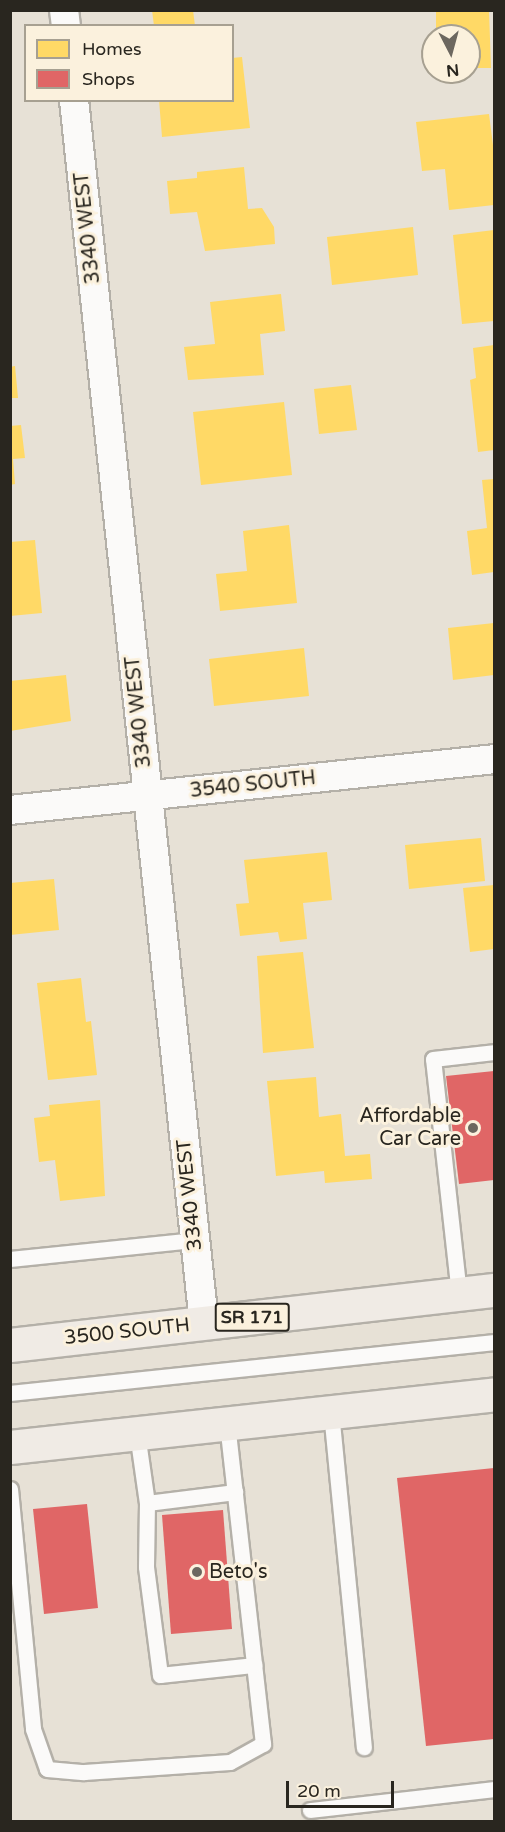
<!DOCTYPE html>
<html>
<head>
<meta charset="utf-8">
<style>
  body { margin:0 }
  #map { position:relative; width:505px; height:1832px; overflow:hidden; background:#e7e1d6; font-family:"Varela Round",sans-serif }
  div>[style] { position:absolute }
  .homes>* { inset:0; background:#ffd966 }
  .shops>* { inset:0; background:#e06666 }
  .roads { filter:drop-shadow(2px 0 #b4b0a8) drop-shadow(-2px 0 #b4b0a8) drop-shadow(0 2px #b4b0a8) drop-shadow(0 -2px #b4b0a8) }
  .lane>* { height:15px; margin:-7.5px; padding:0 7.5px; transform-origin:7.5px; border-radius:7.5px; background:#fbfaf9 }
  .street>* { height:28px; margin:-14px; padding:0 14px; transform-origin:14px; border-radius:14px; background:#fbfaf9 }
  .primary>* { height:33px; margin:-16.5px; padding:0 16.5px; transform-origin:16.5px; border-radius:16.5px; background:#f0ebe5 }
  .dots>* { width:16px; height:16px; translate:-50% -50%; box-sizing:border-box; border:3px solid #fbf1dd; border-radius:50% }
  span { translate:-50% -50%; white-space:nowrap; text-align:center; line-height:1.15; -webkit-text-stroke:6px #fbf1dd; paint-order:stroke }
  .shield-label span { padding:2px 4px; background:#fbf1dd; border:2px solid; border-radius:4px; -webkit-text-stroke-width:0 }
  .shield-label { font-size:18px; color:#29261f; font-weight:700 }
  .street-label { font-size:20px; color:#29261f }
  .poi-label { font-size:20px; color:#29261f }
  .right { translate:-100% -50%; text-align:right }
  .left { translate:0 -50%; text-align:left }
  .frame { position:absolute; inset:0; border:12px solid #29261f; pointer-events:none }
  .legend { position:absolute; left:24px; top:24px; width:210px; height:78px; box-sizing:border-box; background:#fbf1dd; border:2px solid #a7a091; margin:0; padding:8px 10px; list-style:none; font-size:18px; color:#29261f }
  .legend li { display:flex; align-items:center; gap:12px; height:30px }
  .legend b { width:30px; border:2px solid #a7a091 }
  .north { position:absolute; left:421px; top:24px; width:60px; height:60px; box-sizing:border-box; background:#fbf1dd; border:2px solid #a7a091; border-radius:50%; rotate:174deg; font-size:16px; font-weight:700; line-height:24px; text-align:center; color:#29261f }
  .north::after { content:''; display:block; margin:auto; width:21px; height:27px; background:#6c675f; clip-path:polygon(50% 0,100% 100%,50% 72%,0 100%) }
  .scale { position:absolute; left:286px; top:1781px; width:108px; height:27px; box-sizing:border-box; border:3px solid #29261f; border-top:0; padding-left:8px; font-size:18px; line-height:21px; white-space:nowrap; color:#29261f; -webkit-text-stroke:4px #fbf1dd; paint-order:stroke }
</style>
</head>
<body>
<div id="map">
  <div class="homes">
    <div style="clip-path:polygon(152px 10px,193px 10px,195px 26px,154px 26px)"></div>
    <div style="clip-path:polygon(436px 10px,489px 10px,491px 68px,469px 68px,469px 36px,436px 36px)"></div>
    <div style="clip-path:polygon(242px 57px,250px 128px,162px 137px,159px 100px,232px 100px,232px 58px)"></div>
    <div style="clip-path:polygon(489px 114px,494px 153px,494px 205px,449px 210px,445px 169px,422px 171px,416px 122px)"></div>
    <div style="clip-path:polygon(244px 167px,248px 209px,262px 208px,274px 227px,275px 244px,205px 251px,197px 212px,170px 214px,167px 181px,197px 178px,197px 172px)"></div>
    <div style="clip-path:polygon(413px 227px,418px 275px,332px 285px,327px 237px)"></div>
    <div style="clip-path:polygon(494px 230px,494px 321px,462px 324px,453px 235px)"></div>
    <div style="clip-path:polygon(281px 294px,285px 331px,260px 334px,264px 375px,188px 380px,184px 347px,215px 344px,210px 302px)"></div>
    <div style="clip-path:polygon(494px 345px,494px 450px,478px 452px,470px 380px,476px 378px,473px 348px)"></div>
    <div style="clip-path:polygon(15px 366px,18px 398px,10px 398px,10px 367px)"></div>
    <div style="clip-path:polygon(351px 385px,357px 430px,319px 434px,314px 389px)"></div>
    <div style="clip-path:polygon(284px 402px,292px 475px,201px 485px,193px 412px)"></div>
    <div style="clip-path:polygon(21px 425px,25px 458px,13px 459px,15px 484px,10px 485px,10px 426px)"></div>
    <div style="clip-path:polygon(494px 479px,494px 572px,472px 575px,467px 531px,487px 528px,482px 480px)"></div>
    <div style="clip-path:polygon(289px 525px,297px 603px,220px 611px,216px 574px,247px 571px,243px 531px)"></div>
    <div style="clip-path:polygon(35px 540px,42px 613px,10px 616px,10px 542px)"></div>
    <div style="clip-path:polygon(494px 623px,494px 675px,453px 680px,448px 628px)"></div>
    <div style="clip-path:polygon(304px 648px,309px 696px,214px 706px,209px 659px)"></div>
    <div style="clip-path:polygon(66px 675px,71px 721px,10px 731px,10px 681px)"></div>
    <div style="clip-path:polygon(481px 838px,485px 881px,409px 889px,405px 845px)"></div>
    <div style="clip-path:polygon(327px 852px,332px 900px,303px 903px,307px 939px,280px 942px,278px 932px,240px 936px,236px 904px,249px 903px,244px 860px)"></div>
    <div style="clip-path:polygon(54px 879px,59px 930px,10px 935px,10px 883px)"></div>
    <div style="clip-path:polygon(494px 885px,494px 949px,470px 952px,463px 888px)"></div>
    <div style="clip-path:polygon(303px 952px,314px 1048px,263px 1053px,257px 956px)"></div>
    <div style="clip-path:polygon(81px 978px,86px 1022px,91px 1021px,97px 1075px,48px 1080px,37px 983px)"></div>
    <div style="clip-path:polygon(316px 1077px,319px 1117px,341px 1114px,345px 1156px,370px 1154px,372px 1179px,325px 1183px,324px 1171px,276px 1176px,267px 1081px)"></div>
    <div style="clip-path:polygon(100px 1100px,105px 1196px,60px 1201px,55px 1160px,39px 1162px,34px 1118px,50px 1116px,49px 1105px)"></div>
  </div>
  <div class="shops">
    <div style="clip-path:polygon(494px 1071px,494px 1180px,459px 1184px,446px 1076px)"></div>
    <div style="clip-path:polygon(494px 1468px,494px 1739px,426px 1746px,397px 1478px)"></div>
    <div style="clip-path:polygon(87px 1504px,98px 1608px,44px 1614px,33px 1509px)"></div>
    <div style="clip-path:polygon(223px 1510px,232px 1629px,171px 1634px,162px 1515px)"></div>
  </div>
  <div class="roads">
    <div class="lane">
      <div style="left:10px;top:1259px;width:186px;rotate:-5.9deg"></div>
      <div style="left:459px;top:1294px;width:236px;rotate:-96.3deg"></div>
      <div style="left:433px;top:1059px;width:61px;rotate:-6.5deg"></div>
      <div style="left:10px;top:1393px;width:487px;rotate:-6deg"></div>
      <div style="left:331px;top:1412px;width:337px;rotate:84.4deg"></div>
      <div style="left:137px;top:1433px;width:71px;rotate:81.9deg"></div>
      <div style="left:147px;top:1503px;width:89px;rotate:-7.1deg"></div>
      <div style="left:10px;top:1489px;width:241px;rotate:84.5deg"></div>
      <div style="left:33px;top:1729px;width:42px;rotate:70.7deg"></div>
      <div style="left:47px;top:1769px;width:37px;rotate:5deg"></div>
      <div style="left:84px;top:1772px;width:146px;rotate:-3.9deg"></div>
      <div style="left:230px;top:1762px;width:38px;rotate:-29deg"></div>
      <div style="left:263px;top:1744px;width:323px;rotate:-96.4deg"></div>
      <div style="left:147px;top:1503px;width:64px;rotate:90.9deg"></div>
      <div style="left:146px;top:1567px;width:109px;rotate:82.6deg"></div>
      <div style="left:160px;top:1675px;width:95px;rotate:-6.1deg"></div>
      <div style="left:310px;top:1810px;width:185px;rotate:-6.5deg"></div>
    </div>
    <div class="street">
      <div style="left:64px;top:10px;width:16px;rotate:83deg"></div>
      <div style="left:74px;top:100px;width:1230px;rotate:83.93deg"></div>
      <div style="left:10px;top:810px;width:487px;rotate:-6deg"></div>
    </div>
    <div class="primary">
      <div style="left:10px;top:1345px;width:487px;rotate:-6.5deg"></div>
      <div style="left:10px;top:1447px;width:487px;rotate:-6.2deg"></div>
    </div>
  </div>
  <div class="dots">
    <div style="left:473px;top:1128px;background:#6c675f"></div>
    <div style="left:197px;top:1572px;background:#6c675f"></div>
  </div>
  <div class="shield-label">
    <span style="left:252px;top:1317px">SR 171</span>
  </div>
  <div class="street-label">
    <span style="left:88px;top:228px;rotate:-96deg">3340 WEST</span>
    <span style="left:139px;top:712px;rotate:-96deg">3340 WEST</span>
    <span style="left:253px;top:785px;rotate:-6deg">3540 SOUTH</span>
    <span style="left:190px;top:1195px;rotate:-96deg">3340 WEST</span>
    <span style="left:127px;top:1332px;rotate:-6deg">3500 SOUTH</span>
  </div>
  <div class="poi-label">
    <span class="right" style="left:461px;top:1128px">Affordable<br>Car Care</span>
    <span class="left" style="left:209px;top:1572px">Beto's</span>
  </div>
  <div class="frame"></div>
  <ul class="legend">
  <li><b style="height:16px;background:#ffd966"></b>Homes</li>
  <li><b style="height:16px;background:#e06666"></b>Shops</li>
  </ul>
  <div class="north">N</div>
  <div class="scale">20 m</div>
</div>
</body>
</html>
